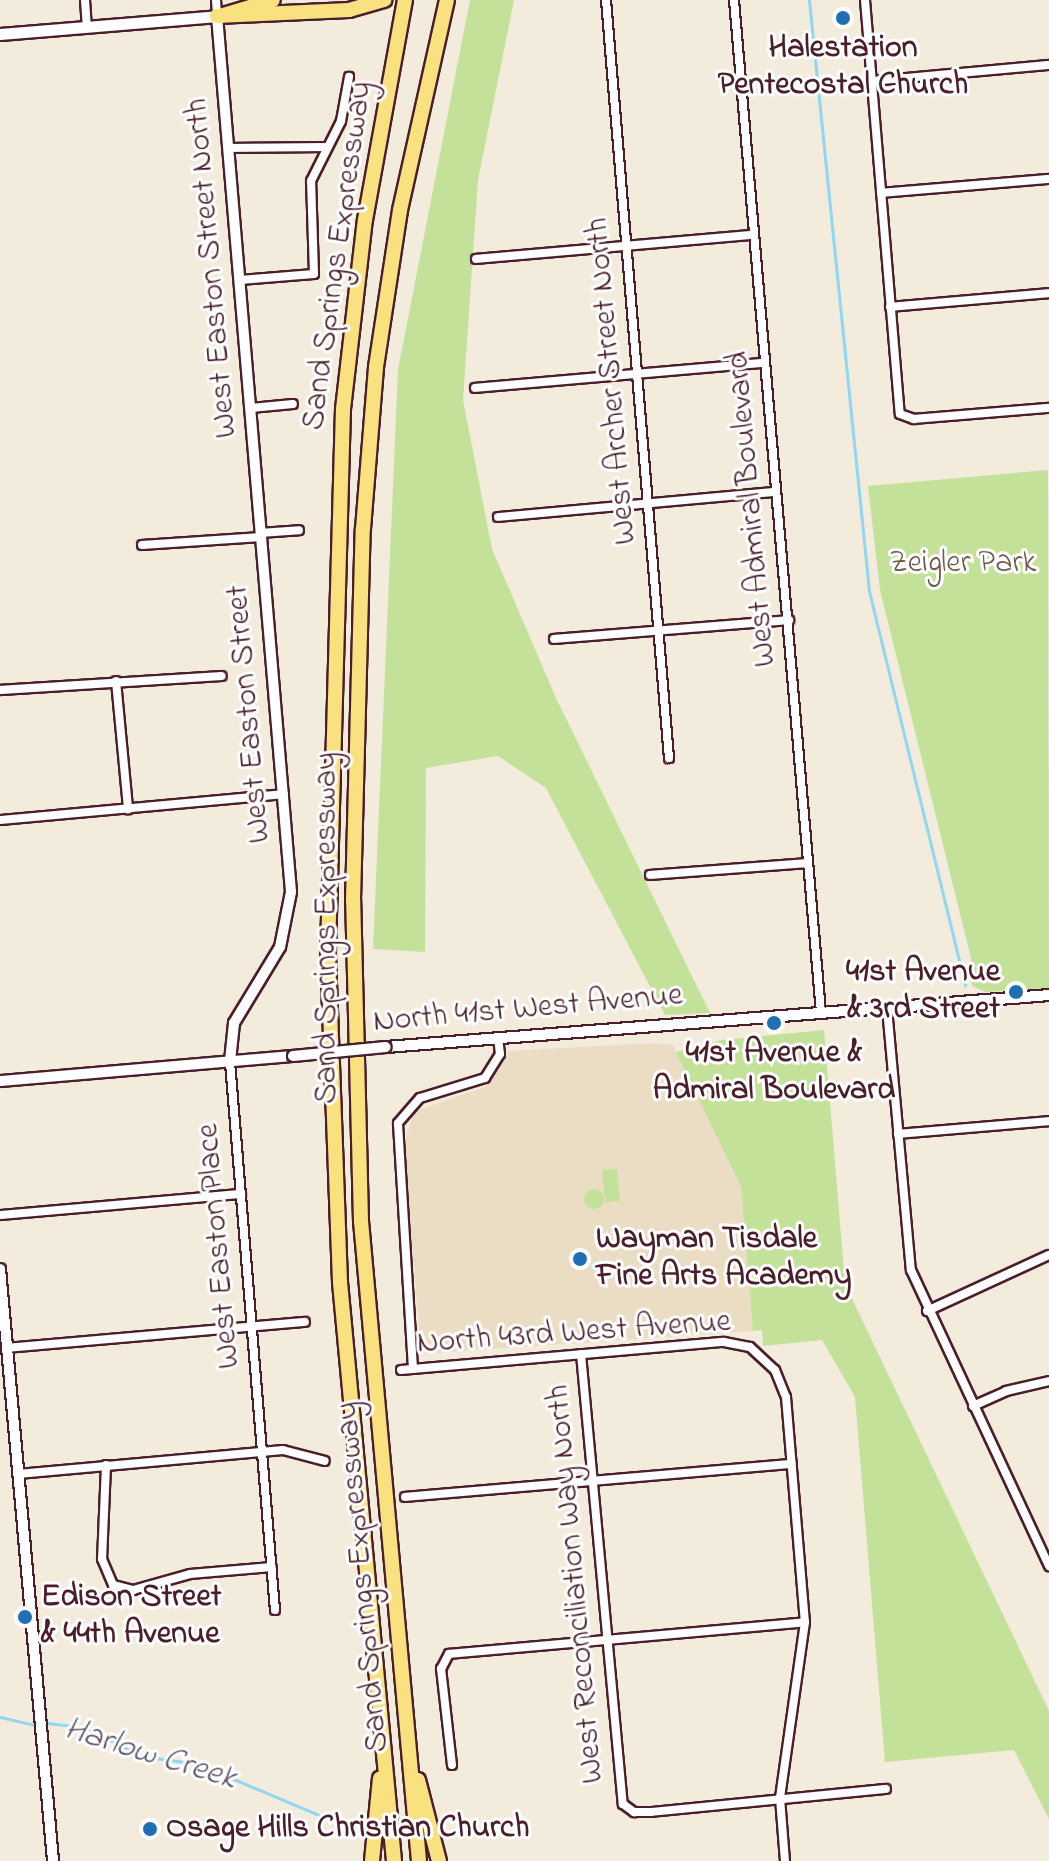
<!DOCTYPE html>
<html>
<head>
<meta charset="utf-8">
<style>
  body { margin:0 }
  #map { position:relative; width:1049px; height:1861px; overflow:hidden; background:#f3ebdc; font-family:"Indie Flower",sans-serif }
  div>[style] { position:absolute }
  .built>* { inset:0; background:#ebddc4 }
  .green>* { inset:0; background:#c3e199 }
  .round { border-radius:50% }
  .stream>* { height:3px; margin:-1.5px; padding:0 1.5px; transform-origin:1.5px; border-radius:1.5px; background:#90d8f1 }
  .roads { filter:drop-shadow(2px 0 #4a1f2b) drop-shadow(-2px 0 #4a1f2b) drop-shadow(0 2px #4a1f2b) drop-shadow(0 -2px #4a1f2b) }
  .minor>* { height:8px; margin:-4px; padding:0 4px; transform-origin:4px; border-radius:4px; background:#fff }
  .tertiary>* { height:10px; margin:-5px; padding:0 5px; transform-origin:5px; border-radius:5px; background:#fff }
  .secondary>* { height:11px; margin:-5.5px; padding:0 5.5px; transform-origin:5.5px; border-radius:5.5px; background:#fff }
  .motorway>* { height:14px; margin:-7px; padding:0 7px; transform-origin:7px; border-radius:7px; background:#fae180 }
  .bridges { filter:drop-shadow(2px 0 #4a1f2b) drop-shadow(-2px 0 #4a1f2b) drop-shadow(0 2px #4a1f2b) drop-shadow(0 -2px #4a1f2b) }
  .tertiary-bridge>* { height:10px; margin:-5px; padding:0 5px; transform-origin:5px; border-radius:5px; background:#fff }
  .dots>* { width:22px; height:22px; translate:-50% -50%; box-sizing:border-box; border:4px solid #fff; border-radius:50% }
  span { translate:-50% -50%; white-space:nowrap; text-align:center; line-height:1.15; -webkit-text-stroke:6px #fff; paint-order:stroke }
  .poi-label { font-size:32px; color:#4a1f2b; font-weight:700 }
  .right { translate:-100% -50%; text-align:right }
  .left { translate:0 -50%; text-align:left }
  .street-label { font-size:32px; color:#4a1f2b }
  .park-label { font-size:32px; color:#6e594c }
  .water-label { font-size:34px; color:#5f5666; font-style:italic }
</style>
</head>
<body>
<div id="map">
  <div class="built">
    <div style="clip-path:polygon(653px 1043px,673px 1045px,741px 1187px,753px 1331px,421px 1354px,404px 1142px,414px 1112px,487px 1086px,508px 1051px)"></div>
  </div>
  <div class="green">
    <div style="clip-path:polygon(470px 0,514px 0,478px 180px,463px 400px,492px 549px,556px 698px,710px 1013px,665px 1015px,546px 788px,498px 756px,426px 768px,425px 952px,373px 949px,398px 370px)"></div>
    <div style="clip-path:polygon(1048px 470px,1049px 988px,986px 992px,972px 986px,971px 958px,880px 590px,868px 486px)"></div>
    <div style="clip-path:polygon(824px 1030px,845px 1284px,1049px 1711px,1049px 1819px,1014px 1750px,885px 1762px,855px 1397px,822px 1340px,763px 1346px,762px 1330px,753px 1331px,741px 1187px,676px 1052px,722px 1040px)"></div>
    <div style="clip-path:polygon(617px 1169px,620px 1201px,605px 1202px,602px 1170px)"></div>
    <div class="round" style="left:584px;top:1189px;width:20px;height:20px"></div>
  </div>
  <div class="stream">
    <div style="left:809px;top:0;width:594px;rotate:84.2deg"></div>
    <div style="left:869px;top:591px;width:406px;rotate:76.3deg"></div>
    <div style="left:0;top:1717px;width:35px;rotate:13deg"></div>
    <div style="left:48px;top:1723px;width:38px;rotate:7deg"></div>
    <div style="left:86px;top:1728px;width:62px;rotate:27deg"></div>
    <div style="left:141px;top:1756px;width:58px;rotate:8deg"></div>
    <div style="left:198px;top:1764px;width:154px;rotate:22.9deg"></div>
  </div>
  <div class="roads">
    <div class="minor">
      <div style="left:85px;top:0;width:28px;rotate:86deg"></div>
      <div style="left:216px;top:0;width:16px;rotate:86deg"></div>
      <div style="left:606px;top:0;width:761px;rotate:85.25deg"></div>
      <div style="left:734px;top:0;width:1017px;rotate:85.09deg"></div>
      <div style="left:865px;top:0;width:415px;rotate:85.2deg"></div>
      <div style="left:900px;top:414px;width:15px;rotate:20deg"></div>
      <div style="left:914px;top:419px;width:135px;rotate:-4.7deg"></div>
      <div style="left:872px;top:81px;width:178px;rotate:-5.2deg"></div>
      <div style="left:229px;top:148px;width:95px;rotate:-0.6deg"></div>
      <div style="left:881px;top:193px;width:169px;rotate:-4.8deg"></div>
      <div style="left:476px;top:259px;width:277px;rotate:-5deg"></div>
      <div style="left:240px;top:280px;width:74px;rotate:-4.6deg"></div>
      <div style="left:314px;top:274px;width:93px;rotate:-91.8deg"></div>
      <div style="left:311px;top:181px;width:67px;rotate:-63.4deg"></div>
      <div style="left:341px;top:121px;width:45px;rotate:-79.7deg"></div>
      <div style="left:890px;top:307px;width:160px;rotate:-5deg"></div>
      <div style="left:475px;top:388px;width:289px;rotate:-5deg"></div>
      <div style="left:251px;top:408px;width:42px;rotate:-5.4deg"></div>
      <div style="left:498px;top:517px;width:278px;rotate:-5.2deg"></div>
      <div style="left:260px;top:533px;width:39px;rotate:-4deg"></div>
      <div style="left:142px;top:545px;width:119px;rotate:-3.8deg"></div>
      <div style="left:554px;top:639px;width:236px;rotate:-4.6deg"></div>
      <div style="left:116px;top:681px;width:129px;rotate:84.6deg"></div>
      <div style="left:0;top:690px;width:222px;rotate:-3.6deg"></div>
      <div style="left:0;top:820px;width:285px;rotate:-5.2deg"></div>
      <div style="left:650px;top:875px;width:158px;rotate:-4.3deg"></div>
      <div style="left:887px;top:1008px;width:263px;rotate:84.8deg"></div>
      <div style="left:911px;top:1270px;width:327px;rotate:65deg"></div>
      <div style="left:230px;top:1062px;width:550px;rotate:85.31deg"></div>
      <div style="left:898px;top:1134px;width:152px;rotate:-4.9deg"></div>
      <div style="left:0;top:1215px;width:242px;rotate:-5deg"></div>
      <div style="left:927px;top:1311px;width:134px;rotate:-24.7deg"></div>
      <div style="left:7px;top:1348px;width:299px;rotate:-5deg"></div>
      <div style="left:581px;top:1354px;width:452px;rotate:84.7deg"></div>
      <div style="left:623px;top:1804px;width:14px;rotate:36deg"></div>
      <div style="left:634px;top:1812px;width:17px"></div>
      <div style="left:651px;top:1812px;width:236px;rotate:-5.6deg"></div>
      <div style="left:413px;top:1369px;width:246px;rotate:-93.5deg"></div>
      <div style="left:398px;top:1123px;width:33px;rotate:-49deg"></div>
      <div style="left:420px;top:1098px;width:68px;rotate:-17.1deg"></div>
      <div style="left:485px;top:1078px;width:28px;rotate:-58deg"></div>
      <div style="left:500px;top:1054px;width:16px;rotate:-97deg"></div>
      <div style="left:401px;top:1370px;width:324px;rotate:-5deg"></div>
      <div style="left:724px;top:1342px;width:26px;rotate:11deg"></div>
      <div style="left:750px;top:1347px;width:34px;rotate:43deg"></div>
      <div style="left:775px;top:1370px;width:29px;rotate:68deg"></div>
      <div style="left:786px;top:1397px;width:226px;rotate:85.2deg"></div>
      <div style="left:805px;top:1622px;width:178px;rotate:98.1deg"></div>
      <div style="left:780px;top:1798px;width:63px;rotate:85.5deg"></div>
      <div style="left:973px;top:1406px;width:36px;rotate:-24deg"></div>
      <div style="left:1006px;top:1391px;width:44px;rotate:-13.1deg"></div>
      <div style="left:106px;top:1465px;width:94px;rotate:92.4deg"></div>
      <div style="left:102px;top:1559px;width:28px;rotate:67deg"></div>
      <div style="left:113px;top:1585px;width:21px;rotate:14deg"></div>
      <div style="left:133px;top:1590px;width:59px;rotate:-15.7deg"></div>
      <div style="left:190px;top:1574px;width:82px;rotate:-4.9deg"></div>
      <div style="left:18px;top:1474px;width:266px;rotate:-5.2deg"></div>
      <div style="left:283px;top:1450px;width:43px;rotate:14.7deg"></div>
      <div style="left:405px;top:1497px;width:388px;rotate:-4.9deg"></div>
      <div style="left:452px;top:1765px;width:97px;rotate:-96.5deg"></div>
      <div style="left:441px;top:1669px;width:17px;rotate:-62deg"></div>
      <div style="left:449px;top:1654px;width:357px;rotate:-5.1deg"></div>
    </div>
    <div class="tertiary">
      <div style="left:217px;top:16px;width:879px;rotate:85.17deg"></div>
      <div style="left:291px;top:892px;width:56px;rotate:101.3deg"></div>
      <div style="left:280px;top:947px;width:89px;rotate:121.2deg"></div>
      <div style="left:234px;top:1023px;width:39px;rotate:96deg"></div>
      <div style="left:386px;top:1047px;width:665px;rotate:-4.48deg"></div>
      <div style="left:0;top:1081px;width:294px;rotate:-4.9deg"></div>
      <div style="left:0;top:1269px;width:594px;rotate:84.88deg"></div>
    </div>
    <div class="secondary">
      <div style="left:0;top:34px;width:218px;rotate:-4.7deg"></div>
    </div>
    <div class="motorway">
      <div style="left:217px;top:16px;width:132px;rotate:-2.6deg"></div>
      <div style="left:349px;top:10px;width:37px;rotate:-16deg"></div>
      <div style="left:220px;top:16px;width:55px;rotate:-16.8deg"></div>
      <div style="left:418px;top:1780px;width:84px;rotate:75.5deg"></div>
      <div style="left:372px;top:1861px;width:83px;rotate:-84.5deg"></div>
      <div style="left:394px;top:1861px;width:582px;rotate:-95.33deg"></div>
      <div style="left:340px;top:1282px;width:330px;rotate:-92.1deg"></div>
      <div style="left:328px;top:952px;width:543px;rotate:-88.42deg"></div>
      <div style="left:343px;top:409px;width:190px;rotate:-83.4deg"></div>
      <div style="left:365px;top:220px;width:224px;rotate:-79.7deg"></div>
      <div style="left:419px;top:1861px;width:643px;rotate:-95.18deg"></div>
      <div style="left:361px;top:1221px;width:321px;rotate:-91.4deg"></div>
      <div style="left:353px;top:900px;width:371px;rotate:-88.5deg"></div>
      <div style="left:363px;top:529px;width:163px;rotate:-85.4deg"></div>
      <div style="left:376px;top:367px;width:159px;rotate:-81.3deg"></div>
      <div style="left:400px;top:210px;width:215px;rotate:-77.4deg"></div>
    </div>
  </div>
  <div class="bridges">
    <div class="tertiary-bridge">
      <div style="left:293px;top:1056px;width:93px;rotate:-5.5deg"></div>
    </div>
  </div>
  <div class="dots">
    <div style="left:843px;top:18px;background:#1f6fb2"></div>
    <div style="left:1016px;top:992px;background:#1f6fb2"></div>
    <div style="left:774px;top:1023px;background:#1f6fb2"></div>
    <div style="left:580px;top:1259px;background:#1f6fb2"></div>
    <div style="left:25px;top:1617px;background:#1f6fb2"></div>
    <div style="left:150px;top:1829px;background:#1f6fb2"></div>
  </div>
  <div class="poi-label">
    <span style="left:843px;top:68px">Halestation<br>Pentecostal Church</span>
    <span class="right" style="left:1000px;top:992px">41st Avenue<br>&amp; 3rd Street</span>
    <span style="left:774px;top:1073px">41st Avenue &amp;<br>Admiral Boulevard</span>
    <span class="left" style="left:596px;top:1259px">Wayman Tisdale<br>Fine Arts Academy</span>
    <span class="left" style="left:41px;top:1617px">Edison Street<br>&amp; 44th Avenue</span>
    <span class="left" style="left:166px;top:1829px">Osage Hills Christian Church</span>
  </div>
  <div class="street-label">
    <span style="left:339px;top:256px;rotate:-82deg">Sand Springs Expressway</span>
    <span style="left:213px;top:268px;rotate:-95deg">West Easton Street North</span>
    <span style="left:613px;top:381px;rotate:-95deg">West Archer Street North</span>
    <span style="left:753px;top:509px;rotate:-95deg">West Admiral Boulevard</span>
    <span style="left:250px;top:714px;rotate:-95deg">West Easton Street</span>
    <span style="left:328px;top:928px;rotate:-90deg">Sand Springs Expressway</span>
    <span style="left:528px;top:1010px;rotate:-5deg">North 41st West Avenue</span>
    <span style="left:220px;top:1246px;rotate:-95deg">West Easton Place</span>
    <span style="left:574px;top:1334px;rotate:-4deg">North 43rd West Avenue</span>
    <span style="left:364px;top:1577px;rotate:-95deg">Sand Springs Expressway</span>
    <span style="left:577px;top:1584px;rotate:-95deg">West Reconciliation Way North</span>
  </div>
  <div class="park-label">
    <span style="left:963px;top:564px">Zeigler Park</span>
  </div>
  <div class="water-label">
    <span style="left:150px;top:1755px;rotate:17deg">Harlow Creek</span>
  </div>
</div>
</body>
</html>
